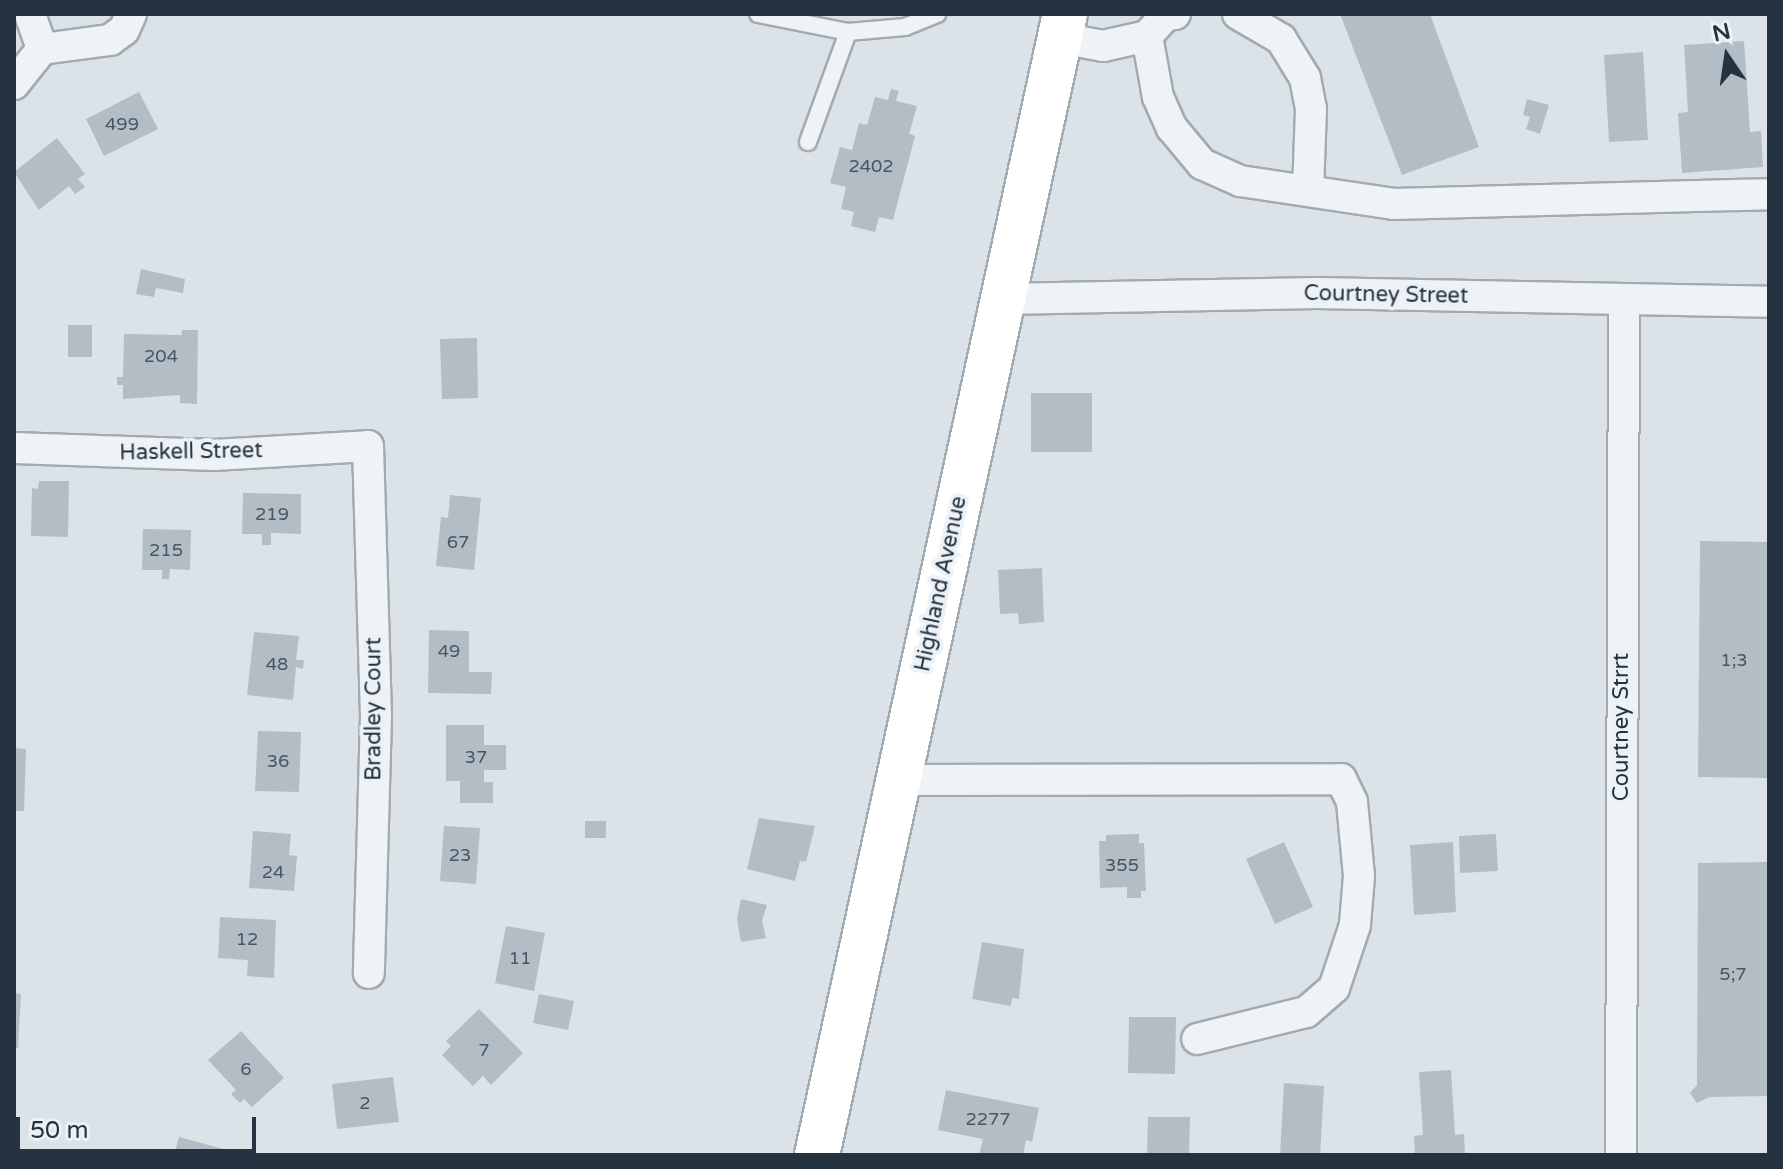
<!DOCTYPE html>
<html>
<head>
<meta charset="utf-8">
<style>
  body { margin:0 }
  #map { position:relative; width:1783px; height:1169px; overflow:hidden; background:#dce3e8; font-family:"Varela Round",sans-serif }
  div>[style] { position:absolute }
  .building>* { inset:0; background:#b3bdc5 }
  .roads { filter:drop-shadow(2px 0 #a1abb2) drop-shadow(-2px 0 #a1abb2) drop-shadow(0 2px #a1abb2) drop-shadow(0 -2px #a1abb2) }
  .lane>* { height:16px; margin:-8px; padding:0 8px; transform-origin:8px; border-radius:8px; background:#eff3f6 }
  .street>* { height:30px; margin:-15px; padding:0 15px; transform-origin:15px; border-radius:15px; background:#eff3f6 }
  .secondary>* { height:44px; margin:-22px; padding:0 22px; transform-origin:22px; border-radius:22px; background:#fff }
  span { translate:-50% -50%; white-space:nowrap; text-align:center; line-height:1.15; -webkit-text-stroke:8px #ecf1f6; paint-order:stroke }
  .number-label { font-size:18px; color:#485661 }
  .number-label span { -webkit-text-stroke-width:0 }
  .street-label { font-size:22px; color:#253340 }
  .frame { position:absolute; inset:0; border:16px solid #253340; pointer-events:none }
  .north { position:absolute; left:1687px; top:16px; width:80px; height:80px; -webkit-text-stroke:6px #ecf1f6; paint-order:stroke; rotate:347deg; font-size:22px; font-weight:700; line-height:32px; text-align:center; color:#253340 }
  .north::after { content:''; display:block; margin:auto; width:28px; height:36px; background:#253340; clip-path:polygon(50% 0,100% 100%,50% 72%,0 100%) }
  .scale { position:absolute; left:16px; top:1117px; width:240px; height:36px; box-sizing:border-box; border:4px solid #253340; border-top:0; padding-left:10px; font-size:24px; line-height:28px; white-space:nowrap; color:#253340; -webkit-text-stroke:6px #ecf1f6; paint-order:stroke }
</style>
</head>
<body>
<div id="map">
  <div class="building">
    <div style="clip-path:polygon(1340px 14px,1430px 14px,1479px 147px,1402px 175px)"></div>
    <div style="clip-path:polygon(1744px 41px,1750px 132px,1761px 131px,1763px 167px,1682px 173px,1678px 113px,1688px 112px,1684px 45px)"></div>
    <div style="clip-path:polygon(1643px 52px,1648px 140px,1609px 142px,1604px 55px)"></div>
    <div style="clip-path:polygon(891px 89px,899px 91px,896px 101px,917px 106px,909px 134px,915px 136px,893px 220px,879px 217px,875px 232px,851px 226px,854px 212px,841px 209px,846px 187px,830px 183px,840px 147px,852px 150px,859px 123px,867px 125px,875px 97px,888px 100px)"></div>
    <div style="clip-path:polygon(139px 92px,158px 129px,104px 156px,86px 119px)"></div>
    <div style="clip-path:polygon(1527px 99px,1549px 105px,1540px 134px,1526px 129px,1530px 117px,1523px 115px)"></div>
    <div style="clip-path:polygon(57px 138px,85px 174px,78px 179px,85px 187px,75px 194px,69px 186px,39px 210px,14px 172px)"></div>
    <div style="clip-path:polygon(141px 269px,185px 279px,183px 293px,156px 288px,154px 297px,136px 294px)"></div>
    <div style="clip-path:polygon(68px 325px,92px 325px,92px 357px,68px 357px)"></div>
    <div style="clip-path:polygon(182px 330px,198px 330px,197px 404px,180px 403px,180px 395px,123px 399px,123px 385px,117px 385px,117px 377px,123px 377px,124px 334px,182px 335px)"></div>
    <div style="clip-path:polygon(477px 338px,478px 398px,442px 399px,440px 339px)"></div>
    <div style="clip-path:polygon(1031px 393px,1092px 393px,1092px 452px,1031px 452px)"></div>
    <div style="clip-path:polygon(39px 481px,69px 481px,68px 537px,31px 536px,32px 488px,38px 489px)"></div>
    <div style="clip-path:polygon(243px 493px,301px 494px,301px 534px,271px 533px,271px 545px,262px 545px,262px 534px,242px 534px)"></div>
    <div style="clip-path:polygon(450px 495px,481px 498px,474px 570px,436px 566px,441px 517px,448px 518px)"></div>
    <div style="clip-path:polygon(143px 529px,191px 530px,190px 570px,170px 569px,169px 579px,162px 579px,162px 570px,142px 570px)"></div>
    <div style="clip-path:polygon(1700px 541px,1769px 542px,1769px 778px,1698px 777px)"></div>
    <div style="clip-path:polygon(1042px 568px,1044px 622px,1019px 624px,1018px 613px,1000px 614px,998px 570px)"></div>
    <div style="clip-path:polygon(429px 630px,469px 631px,469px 672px,492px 672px,491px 694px,428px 693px)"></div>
    <div style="clip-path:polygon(254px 632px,299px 636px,296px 660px,304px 660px,303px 669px,296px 667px,293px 700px,247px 695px)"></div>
    <div style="clip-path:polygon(446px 725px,484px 725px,484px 745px,506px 745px,506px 770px,484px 770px,484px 782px,493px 782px,493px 803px,460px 803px,460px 781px,446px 781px)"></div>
    <div style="clip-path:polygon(258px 731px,301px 732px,299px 792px,255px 791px)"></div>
    <div style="clip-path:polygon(14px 748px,26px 749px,24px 811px,14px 811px)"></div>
    <div style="clip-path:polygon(759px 818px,815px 826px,806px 862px,800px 861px,795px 881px,747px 869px)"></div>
    <div style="clip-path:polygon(585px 821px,606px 821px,606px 838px,585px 838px)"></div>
    <div style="clip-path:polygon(444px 826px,480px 828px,476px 884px,440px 881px)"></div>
    <div style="clip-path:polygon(253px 831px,291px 834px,289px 855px,297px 856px,294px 891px,249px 888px)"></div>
    <div style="clip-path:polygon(1139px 834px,1139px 843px,1144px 843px,1146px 891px,1141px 891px,1141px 898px,1127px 898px,1127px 887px,1100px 888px,1099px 841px,1106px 841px,1106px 835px)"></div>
    <div style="clip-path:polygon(1496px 834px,1498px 871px,1460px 873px,1459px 836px)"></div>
    <div style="clip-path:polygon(1284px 842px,1313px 907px,1275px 924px,1246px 859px)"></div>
    <div style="clip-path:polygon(1453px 842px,1456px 912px,1414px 915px,1410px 845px)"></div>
    <div style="clip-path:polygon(1769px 862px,1769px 1096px,1709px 1097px,1697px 1103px,1690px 1093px,1697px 1085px,1698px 863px)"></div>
    <div style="clip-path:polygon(741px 899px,767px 905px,762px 921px,766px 938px,741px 942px,737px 919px)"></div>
    <div style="clip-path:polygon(220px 917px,276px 920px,274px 978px,247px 976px,248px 960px,218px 958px)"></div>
    <div style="clip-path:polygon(506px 926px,545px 933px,534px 991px,495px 983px)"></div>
    <div style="clip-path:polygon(982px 942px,1024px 949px,1019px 999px,1012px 998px,1011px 1006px,972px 999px)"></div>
    <div style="clip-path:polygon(14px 993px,21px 994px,18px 1048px,14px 1048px)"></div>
    <div style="clip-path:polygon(539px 994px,574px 1001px,568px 1030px,533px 1023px)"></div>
    <div style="clip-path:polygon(479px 1009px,523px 1053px,491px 1085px,483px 1076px,473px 1086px,442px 1055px,451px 1046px,446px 1041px)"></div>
    <div style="clip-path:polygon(1129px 1017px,1176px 1017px,1175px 1074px,1128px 1073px)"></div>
    <div style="clip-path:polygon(241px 1031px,284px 1078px,252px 1107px,244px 1099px,240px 1103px,231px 1094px,236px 1090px,208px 1060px)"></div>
    <div style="clip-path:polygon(1451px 1070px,1455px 1135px,1464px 1134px,1465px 1155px,1415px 1155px,1414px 1136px,1423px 1135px,1419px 1072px)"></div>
    <div style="clip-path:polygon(393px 1077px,399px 1122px,337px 1129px,332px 1084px)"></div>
    <div style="clip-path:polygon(1284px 1083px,1324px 1086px,1320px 1155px,1280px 1155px)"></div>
    <div style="clip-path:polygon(946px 1090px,1039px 1108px,1032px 1142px,1026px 1140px,1023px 1155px,979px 1155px,983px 1139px,938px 1130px)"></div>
    <div style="clip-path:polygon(1148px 1117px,1190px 1117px,1189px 1155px,1147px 1155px)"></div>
    <div style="clip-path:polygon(179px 1137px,242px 1154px,242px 1155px,174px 1155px)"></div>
  </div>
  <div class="roads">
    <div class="lane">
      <div style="left:758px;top:14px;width:92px;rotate:11.3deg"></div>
      <div style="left:848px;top:32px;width:57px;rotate:-5deg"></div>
      <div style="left:905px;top:27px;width:35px;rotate:-22deg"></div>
      <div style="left:808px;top:142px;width:117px;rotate:-70deg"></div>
    </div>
    <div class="street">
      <div style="left:30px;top:14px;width:37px;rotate:71deg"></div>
      <div style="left:1238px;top:14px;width:50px;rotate:30.2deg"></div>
      <div style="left:1281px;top:39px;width:46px;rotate:58.4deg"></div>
      <div style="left:1305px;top:78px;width:32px;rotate:79deg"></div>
      <div style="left:1311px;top:109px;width:81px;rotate:92.1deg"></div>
      <div style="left:1147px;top:36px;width:28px;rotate:-48deg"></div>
      <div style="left:1166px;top:15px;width:9px;rotate:-6deg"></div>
      <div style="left:1060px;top:38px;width:44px;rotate:10.5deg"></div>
      <div style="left:1103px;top:46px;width:45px;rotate:-12.8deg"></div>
      <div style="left:1147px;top:36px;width:62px;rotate:79.8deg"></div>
      <div style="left:1158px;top:97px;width:34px;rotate:66deg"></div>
      <div style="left:1172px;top:128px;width:47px;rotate:50.2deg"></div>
      <div style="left:1202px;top:164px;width:42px;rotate:24.1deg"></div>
      <div style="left:1240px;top:181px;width:155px;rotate:8.5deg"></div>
      <div style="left:1393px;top:204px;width:376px;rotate:-1.5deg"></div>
      <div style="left:42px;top:49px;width:69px;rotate:-7.5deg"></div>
      <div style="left:110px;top:40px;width:17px;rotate:-36deg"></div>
      <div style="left:124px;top:30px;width:17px;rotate:-66deg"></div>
      <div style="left:14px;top:84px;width:45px;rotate:-51.3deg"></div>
      <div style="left:1003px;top:299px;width:314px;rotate:-1.1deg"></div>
      <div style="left:1317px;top:293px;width:452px;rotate:1.1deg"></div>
      <div style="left:14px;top:448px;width:200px;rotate:2deg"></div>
      <div style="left:214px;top:455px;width:154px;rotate:-3.3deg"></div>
      <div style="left:368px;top:446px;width:270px;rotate:88.3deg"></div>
      <div style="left:376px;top:716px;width:257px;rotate:91.6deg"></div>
      <div style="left:898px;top:780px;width:443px;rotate:-0.1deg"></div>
      <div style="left:1341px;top:779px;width:25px;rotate:64deg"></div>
      <div style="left:1352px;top:802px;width:74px;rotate:84.6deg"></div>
      <div style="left:1359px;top:876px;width:49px;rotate:94.7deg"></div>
      <div style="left:1355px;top:925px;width:66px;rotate:108.4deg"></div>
      <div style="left:1334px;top:988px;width:37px;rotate:139deg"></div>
      <div style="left:1306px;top:1012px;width:112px;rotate:166.1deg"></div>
      <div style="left:1621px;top:1155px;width:856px;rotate:-89.8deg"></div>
    </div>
    <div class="secondary">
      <div style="left:817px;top:1155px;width:1168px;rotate:-77.74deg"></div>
    </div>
  </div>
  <div class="number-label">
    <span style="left:122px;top:124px">499</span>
    <span style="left:871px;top:166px">2402</span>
    <span style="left:161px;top:356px">204</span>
    <span style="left:272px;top:514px">219</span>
    <span style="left:458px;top:542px">67</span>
    <span style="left:166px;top:550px">215</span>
    <span style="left:449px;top:651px">49</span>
    <span style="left:1734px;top:660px">1;3</span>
    <span style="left:277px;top:664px">48</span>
    <span style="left:476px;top:757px">37</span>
    <span style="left:278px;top:761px">36</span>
    <span style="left:460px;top:855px">23</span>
    <span style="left:1122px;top:865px">355</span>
    <span style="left:273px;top:872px">24</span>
    <span style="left:247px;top:939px">12</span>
    <span style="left:520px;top:958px">11</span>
    <span style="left:1733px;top:974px">5;7</span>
    <span style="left:484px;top:1050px">7</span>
    <span style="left:246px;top:1069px">6</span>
    <span style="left:365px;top:1103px">2</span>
    <span style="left:988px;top:1119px">2277</span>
  </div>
  <div class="street-label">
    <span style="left:1386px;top:295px;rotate:1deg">Courtney Street</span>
    <span style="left:191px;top:452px;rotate:-1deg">Haskell Street</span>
    <span style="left:941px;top:584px;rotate:-78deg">Highland Avenue</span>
    <span style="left:374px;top:709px;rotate:-90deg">Bradley Court</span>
    <span style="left:1622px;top:727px;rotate:-90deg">Courtney Strrt</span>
  </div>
  <div class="frame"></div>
  <div class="north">N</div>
  <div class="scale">50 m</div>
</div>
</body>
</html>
